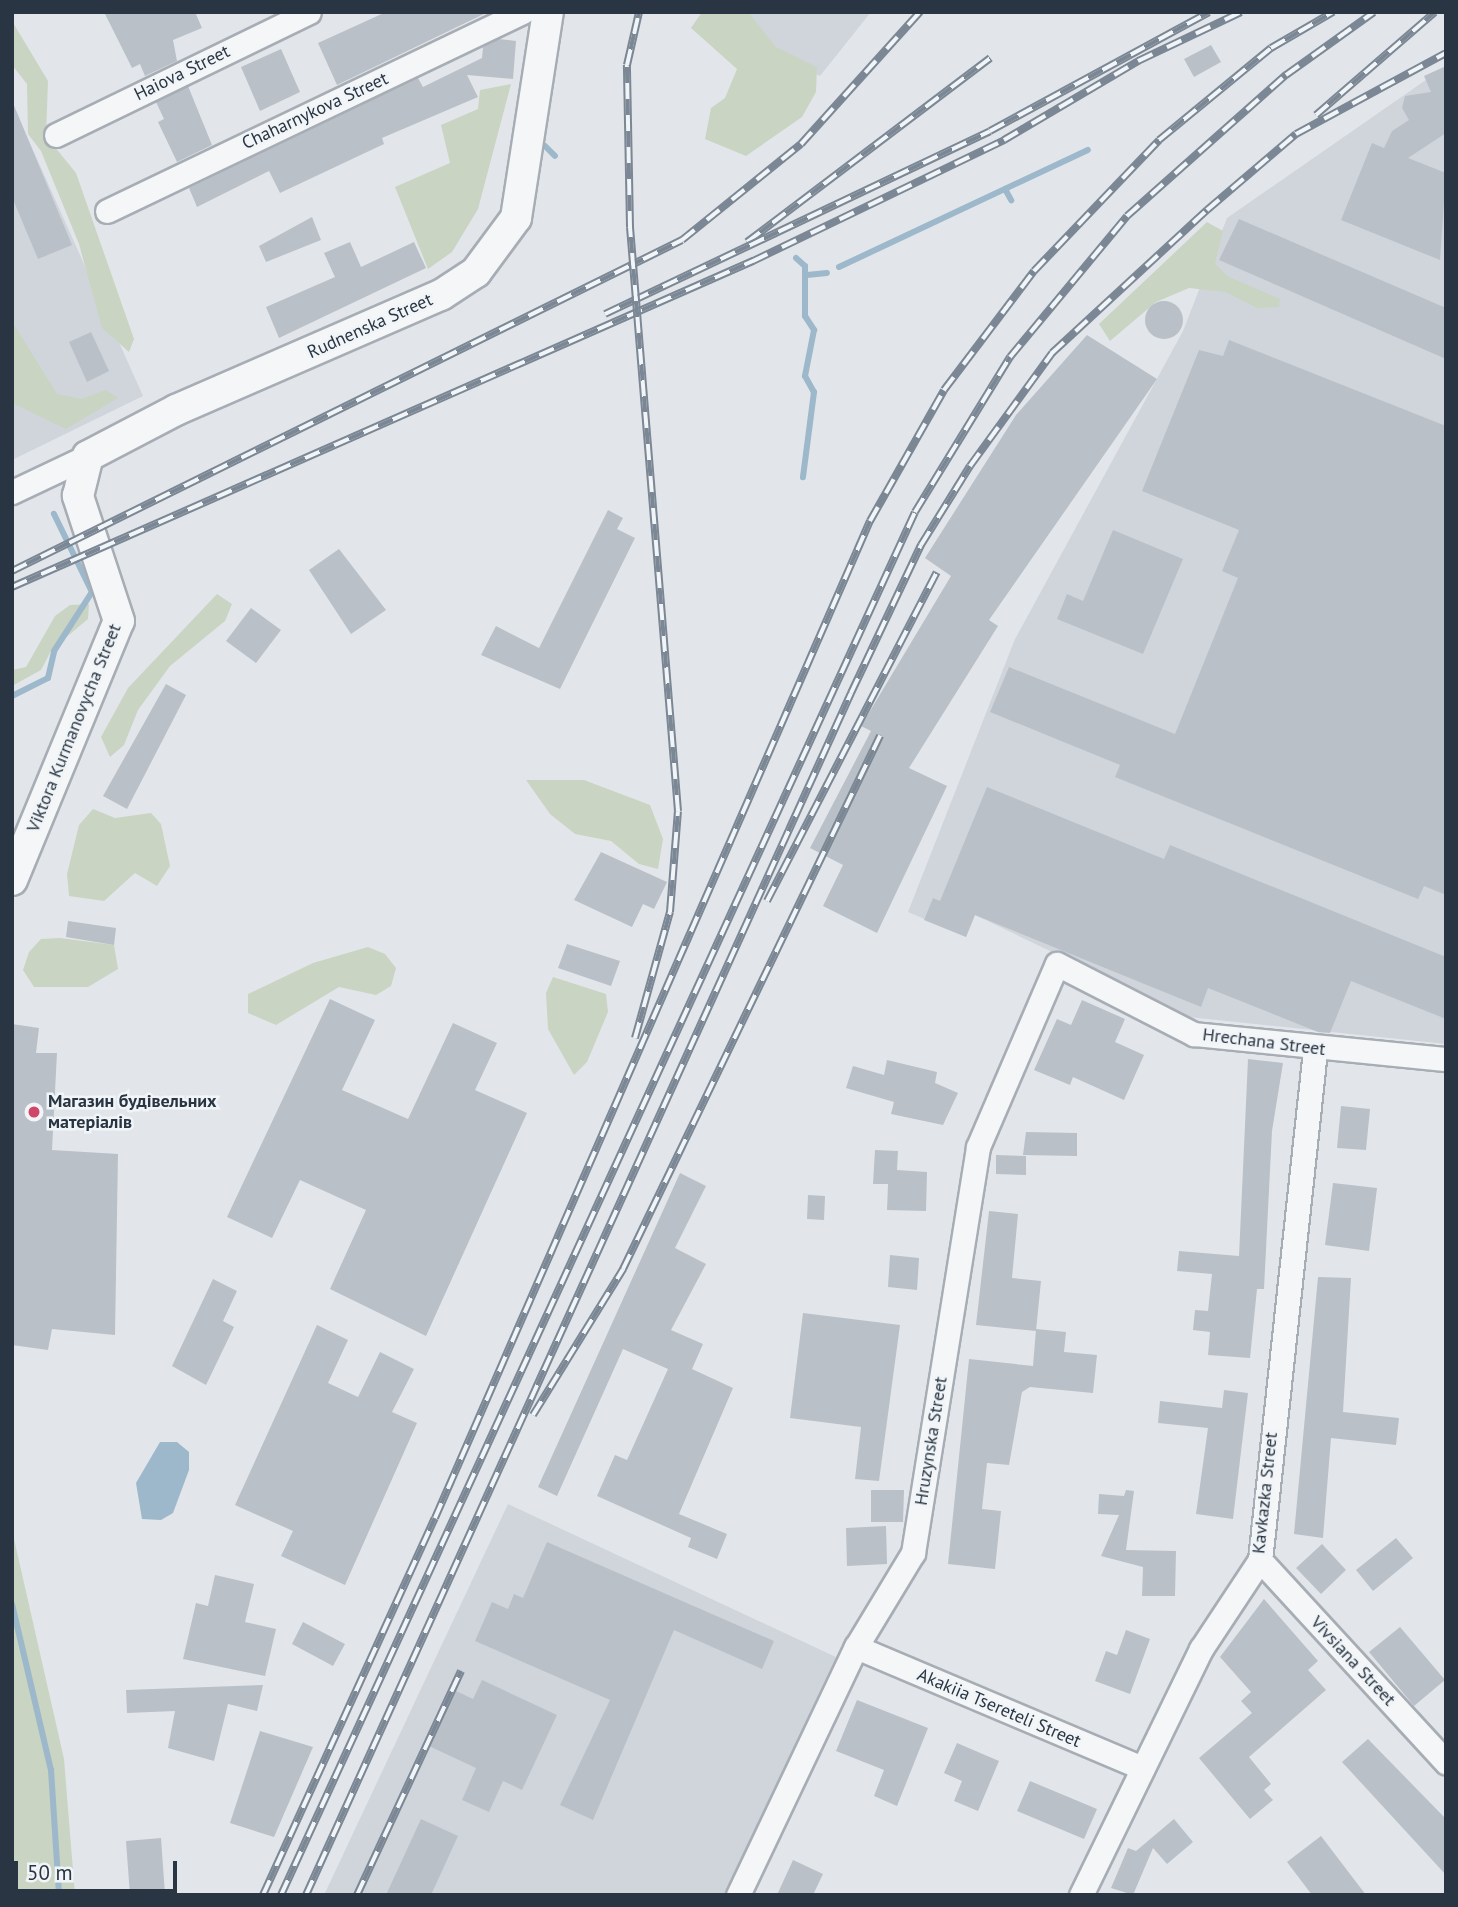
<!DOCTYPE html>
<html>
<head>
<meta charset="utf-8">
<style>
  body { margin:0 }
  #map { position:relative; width:1458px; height:1907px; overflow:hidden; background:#e2e6ea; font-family:"PT Sans",sans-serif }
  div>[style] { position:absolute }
  .built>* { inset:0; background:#d0d5dc }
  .green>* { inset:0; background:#c9d4c3 }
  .water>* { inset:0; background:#9cb8ca }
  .stream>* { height:6px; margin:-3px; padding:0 3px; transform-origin:3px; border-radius:3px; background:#9cb8ca }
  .building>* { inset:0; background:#b9c0c7 }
  .round { border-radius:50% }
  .roads { filter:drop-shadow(2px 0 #a7adb4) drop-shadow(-2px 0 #a7adb4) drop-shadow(0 2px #a7adb4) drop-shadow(0 -2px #a7adb4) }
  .minor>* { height:23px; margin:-11.5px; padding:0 11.5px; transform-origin:11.5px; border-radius:11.5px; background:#f4f6f8 }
  .tertiary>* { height:30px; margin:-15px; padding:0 15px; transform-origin:15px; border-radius:15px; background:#f4f6f8 }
  .rail>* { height:8px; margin-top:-4px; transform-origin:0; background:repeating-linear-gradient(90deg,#f1f5f8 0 16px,#7b8794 0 32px); box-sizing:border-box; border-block:2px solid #7b8794 }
  .dots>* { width:19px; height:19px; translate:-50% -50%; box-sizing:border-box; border:4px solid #f1f5f8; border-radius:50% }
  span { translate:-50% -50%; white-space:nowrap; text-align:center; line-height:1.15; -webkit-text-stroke:5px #f1f5f8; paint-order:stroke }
  .street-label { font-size:18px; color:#293542 }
  .poi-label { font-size:18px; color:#293542; font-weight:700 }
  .left { translate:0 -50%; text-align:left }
  .frame { position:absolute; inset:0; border:14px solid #293542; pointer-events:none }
  .scale { position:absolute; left:14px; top:1861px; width:163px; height:32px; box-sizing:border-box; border:4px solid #293542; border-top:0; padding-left:9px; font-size:21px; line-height:24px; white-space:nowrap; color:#293542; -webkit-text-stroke:5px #f1f5f8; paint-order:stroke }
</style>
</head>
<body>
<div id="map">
  <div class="built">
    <div style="clip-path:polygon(718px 12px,871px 12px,820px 76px,768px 51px)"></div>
    <div style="clip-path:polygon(1446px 66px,1446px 1044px,1188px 1017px,975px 915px,966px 937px,908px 912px,1015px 639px,1183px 331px,1227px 218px)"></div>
    <div style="clip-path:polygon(12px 103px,143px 396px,12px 460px)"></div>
    <div style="clip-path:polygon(508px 1504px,836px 1657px,724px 1895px,324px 1895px)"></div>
  </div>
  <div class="green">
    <div style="clip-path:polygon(702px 12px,748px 12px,776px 47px,817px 67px,816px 92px,802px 117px,746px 156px,705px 139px,711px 108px,725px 98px,737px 69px,691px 28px)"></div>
    <div style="clip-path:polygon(12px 21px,48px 81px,46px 136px,76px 173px,134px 339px,129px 352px,102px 328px,79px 244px,41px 151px,28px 134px,27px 84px,12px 65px)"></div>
    <div style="clip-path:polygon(511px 84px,478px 209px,452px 252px,428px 269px,395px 187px,450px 163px,441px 125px,478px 109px,480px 90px)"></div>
    <div style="clip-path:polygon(1207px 222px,1223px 231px,1215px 263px,1227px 276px,1280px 299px,1279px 307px,1257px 308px,1225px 292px,1189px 288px,1156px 302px,1110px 341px,1099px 324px)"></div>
    <div style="clip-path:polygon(12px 321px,57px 394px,82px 399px,106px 390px,118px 398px,66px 429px,12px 403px)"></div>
    <div style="clip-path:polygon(217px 594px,232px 604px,225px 621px,170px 666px,138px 710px,124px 745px,110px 757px,101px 737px,128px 688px)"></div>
    <div style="clip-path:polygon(89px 604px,88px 619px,52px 649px,41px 670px,12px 686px,12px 670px,26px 667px,55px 616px,70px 605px)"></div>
    <div style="clip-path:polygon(584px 780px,650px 805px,663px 839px,658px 869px,639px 864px,611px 841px,575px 834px,550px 814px,526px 780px)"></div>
    <div style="clip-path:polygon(93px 809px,115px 818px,151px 813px,161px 824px,170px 866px,157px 886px,135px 873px,104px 901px,69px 896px,67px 874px,79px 825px)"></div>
    <div style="clip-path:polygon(60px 938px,114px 945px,118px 969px,88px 987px,34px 987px,23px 970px,29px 952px,41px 939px)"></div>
    <div style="clip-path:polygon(368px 947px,385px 954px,396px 968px,391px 986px,376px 995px,339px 987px,276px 1025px,248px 1013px,248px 994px,313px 963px)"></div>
    <div style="clip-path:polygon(553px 977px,606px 994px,608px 1012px,587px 1062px,574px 1075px,548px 1029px,546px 993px)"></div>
    <div style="clip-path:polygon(12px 1530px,64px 1759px,75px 1895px,12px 1895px)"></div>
  </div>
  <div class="water">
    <div style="clip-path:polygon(160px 1442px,177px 1442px,189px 1452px,189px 1470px,173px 1513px,161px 1520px,142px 1519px,136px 1483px)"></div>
  </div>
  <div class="stream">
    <div style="left:545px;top:146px;width:14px;rotate:45deg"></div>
    <div style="left:1005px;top:189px;width:13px;rotate:61deg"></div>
    <div style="left:796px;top:258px;width:12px;rotate:42deg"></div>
    <div style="left:805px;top:266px;width:50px;rotate:90deg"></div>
    <div style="left:805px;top:316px;width:17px;rotate:57deg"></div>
    <div style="left:814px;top:330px;width:47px;rotate:101.1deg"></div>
    <div style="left:805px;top:376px;width:18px;rotate:61deg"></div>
    <div style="left:814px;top:392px;width:86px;rotate:97.4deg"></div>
    <div style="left:839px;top:267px;width:275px;rotate:-25.2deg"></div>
    <div style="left:807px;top:275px;width:20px;rotate:-6deg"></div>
    <div style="left:12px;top:696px;width:40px;rotate:-26.6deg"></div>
    <div style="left:48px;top:678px;width:28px;rotate:-77deg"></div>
    <div style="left:54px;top:651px;width:70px;rotate:-57.2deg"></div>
    <div style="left:92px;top:592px;width:87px;rotate:-116deg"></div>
    <div style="left:12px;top:1604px;width:171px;rotate:76.8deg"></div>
    <div style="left:51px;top:1770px;width:125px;rotate:86.3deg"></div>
  </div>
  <div class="building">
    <div style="clip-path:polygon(104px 12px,195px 12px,202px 28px,173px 40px,177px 61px,145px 76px,140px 64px,132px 68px)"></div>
    <div style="clip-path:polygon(386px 12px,488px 12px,337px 85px,318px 43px)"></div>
    <div style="clip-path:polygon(498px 39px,516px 41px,513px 79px,467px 75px,478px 97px,382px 138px,384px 144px,280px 193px,269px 171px,197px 207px,189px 188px,418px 78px,423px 87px,482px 58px,483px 47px)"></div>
    <div style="clip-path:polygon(1211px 45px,1221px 62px,1194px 77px,1184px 59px)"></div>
    <div style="clip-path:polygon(281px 49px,300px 92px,260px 111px,241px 67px)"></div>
    <div style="clip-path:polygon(1446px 66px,1446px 133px,1408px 158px,1446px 173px,1440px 260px,1341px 220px,1372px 143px,1384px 148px,1392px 131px,1409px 120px,1402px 108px,1405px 96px,1431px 92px,1424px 76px)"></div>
    <div style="clip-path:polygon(188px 86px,212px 145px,177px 162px,158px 122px,164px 119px,156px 102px)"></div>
    <div style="clip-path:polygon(13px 103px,72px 245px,38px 259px,12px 197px)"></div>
    <div style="clip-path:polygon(312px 217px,321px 240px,266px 262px,259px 246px)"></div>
    <div style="clip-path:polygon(1239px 219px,1446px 308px,1446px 359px,1219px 260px)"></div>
    <div style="clip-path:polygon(350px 242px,361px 267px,414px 242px,426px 268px,279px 338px,266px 307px,335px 277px,324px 253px)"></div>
    <div class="round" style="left:1145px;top:301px;width:38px;height:38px"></div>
    <div style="clip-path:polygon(91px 332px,109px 371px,87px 382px,69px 342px)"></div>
    <div style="clip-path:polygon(1087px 335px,1157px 379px,989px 620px,998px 626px,909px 768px,947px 786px,877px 933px,823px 906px,843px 865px,810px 848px,871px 731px,861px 726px,951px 576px,925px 558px,1016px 415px)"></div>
    <div style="clip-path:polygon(1229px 340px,1446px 426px,1446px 895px,1424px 886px,1418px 899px,1115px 777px,1120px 765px,990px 712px,1009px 667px,1175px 734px,1238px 578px,1222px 571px,1239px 530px,1142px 491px,1199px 350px,1223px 356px)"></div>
    <div style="clip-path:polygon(608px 510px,623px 518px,617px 529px,635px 538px,560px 689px,481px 655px,496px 626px,539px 648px)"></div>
    <div style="clip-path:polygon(1113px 530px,1183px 559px,1143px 654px,1057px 619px,1067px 594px,1083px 601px)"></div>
    <div style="clip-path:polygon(339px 549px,386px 610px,351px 634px,309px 570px)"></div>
    <div style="clip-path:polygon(251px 608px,281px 630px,256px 663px,226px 641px)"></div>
    <div style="clip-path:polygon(166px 684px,186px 695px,127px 809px,103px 796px)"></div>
    <div style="clip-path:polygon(987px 787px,1164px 859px,1170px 845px,1446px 957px,1446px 1019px,1351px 981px,1330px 1033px,1318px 1032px,1208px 988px,1201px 1007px,975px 915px,966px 937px,924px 920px,933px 898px,940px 901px)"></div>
    <div style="clip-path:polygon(601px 852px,667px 882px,654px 909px,643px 904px,632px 927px,574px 900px)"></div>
    <div style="clip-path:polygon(68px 921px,116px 928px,114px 945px,66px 937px)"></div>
    <div style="clip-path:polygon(567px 944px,620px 961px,611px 986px,558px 968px)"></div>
    <div style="clip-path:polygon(330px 999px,375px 1020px,342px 1090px,408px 1119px,453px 1023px,497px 1043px,475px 1090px,527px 1113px,426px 1336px,330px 1289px,366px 1210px,300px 1180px,272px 1238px,227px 1217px)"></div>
    <div style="clip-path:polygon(1082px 1000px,1125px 1019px,1115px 1042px,1144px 1055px,1124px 1100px,1073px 1077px,1070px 1085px,1034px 1070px,1057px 1019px,1071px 1025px)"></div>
    <div style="clip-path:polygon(12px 1024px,39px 1028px,36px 1053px,57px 1053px,52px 1150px,118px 1154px,115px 1335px,52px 1329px,48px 1350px,12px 1345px)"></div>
    <div style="clip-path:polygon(1248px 1059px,1283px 1063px,1272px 1131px,1264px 1289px,1257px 1289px,1250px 1358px,1208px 1355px,1210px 1332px,1193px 1330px,1195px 1310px,1208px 1311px,1212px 1274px,1177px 1271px,1179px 1251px,1239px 1256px)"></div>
    <div style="clip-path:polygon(887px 1060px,937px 1072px,935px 1083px,958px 1093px,943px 1125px,891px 1114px,894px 1102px,846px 1088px,853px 1066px,884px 1075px)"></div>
    <div style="clip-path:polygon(1341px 1106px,1370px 1109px,1366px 1150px,1337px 1148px)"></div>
    <div style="clip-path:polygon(1026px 1132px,1077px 1133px,1077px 1156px,1023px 1155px)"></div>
    <div style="clip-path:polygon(875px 1150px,898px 1151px,897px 1170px,927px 1172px,926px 1211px,887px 1210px,888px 1184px,873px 1184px)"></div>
    <div style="clip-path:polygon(996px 1155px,1026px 1156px,1026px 1175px,996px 1174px)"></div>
    <div style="clip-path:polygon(680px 1173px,706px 1186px,675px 1248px,706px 1264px,671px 1330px,703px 1344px,692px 1369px,733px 1388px,679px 1514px,727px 1534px,717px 1559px,688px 1547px,691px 1538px,597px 1496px,615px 1455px,627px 1460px,668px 1369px,623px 1349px,557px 1496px,538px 1487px)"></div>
    <div style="clip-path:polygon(1333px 1183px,1377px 1188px,1369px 1251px,1325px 1245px)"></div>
    <div style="clip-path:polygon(808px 1195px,825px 1196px,824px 1220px,807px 1219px)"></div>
    <div style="clip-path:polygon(989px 1211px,1018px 1214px,1012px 1278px,1041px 1281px,1036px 1331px,976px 1325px)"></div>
    <div style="clip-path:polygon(890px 1255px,919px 1258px,917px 1290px,888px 1287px)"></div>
    <div style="clip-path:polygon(1318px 1277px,1351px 1278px,1343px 1412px,1399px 1418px,1396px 1445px,1331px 1438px,1323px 1538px,1294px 1534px)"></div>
    <div style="clip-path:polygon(213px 1279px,237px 1291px,223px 1321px,234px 1327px,206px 1385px,172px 1366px)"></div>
    <div style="clip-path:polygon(803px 1313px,900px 1325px,879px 1481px,855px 1479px,861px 1427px,790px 1418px)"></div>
    <div style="clip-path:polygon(317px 1325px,348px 1340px,328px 1383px,358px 1397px,380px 1352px,414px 1369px,392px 1412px,417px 1423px,345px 1585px,281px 1556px,293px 1531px,235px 1505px)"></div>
    <div style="clip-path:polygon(1036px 1329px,1066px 1332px,1064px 1352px,1097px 1355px,1093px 1393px,1030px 1387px,1022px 1392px,1009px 1465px,987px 1463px,982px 1509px,1001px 1511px,995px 1569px,948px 1564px,969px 1359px,1033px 1366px)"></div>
    <div style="clip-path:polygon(1224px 1390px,1248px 1393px,1233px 1519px,1196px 1514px,1208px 1428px,1158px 1423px,1160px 1401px,1222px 1408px)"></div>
    <div style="clip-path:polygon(871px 1490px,904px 1490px,903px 1522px,871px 1522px)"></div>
    <div style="clip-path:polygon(1126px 1490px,1134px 1491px,1126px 1550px,1176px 1551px,1175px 1596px,1142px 1596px,1143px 1567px,1101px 1556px,1119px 1515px,1098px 1514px,1099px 1494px,1124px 1496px)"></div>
    <div style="clip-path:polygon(886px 1526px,887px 1564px,847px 1566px,846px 1528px)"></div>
    <div style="clip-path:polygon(1396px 1538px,1413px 1558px,1373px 1591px,1356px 1570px)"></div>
    <div style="clip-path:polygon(547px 1542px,774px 1641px,762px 1669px,674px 1630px,593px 1820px,560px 1805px,610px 1700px,475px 1641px,492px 1602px,508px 1609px,514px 1594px,523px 1598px)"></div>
    <div style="clip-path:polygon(1322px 1544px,1346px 1570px,1321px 1594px,1296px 1568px)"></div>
    <div style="clip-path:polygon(215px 1575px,254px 1584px,245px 1622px,276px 1629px,265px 1676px,183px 1659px,196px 1603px,208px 1606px)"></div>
    <div style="clip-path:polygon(1264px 1599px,1318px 1661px,1308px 1670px,1326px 1690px,1249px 1757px,1271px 1784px,1264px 1790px,1273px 1800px,1250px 1819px,1199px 1758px,1252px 1713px,1241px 1701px,1251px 1692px,1220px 1657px)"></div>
    <div style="clip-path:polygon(303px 1622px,345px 1644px,333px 1666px,292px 1644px)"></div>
    <div style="clip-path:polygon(1400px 1627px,1445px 1680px,1414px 1706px,1369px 1652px)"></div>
    <div style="clip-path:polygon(1126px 1630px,1150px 1639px,1130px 1694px,1095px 1681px,1106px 1651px,1117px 1655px)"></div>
    <div style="clip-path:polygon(482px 1680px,557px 1715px,522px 1790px,503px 1781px,489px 1812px,462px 1800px,476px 1768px,429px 1746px,456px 1691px,473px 1699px)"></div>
    <div style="clip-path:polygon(263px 1685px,257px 1711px,228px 1704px,214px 1761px,168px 1748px,175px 1711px,127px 1713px,126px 1690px)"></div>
    <div style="clip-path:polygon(857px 1700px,928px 1728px,897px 1806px,874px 1796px,884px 1770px,836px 1751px)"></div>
    <div style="clip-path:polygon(260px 1731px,313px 1747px,274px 1837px,230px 1823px)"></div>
    <div style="clip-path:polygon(1368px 1739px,1446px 1819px,1446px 1875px,1342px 1762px)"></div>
    <div style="clip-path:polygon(957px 1743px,999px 1761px,978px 1811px,954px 1801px,962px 1781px,944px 1773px)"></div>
    <div style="clip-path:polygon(1030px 1781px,1097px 1809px,1084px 1839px,1017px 1811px)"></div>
    <div style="clip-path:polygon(421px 1819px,458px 1836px,431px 1895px,386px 1895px)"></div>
    <div style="clip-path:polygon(1174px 1819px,1193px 1842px,1167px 1864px,1153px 1848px,1133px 1895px,1111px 1888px,1128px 1848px,1136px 1851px)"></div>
    <div style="clip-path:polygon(1321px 1836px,1366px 1895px,1312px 1895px,1287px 1862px)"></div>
    <div style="clip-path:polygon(161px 1838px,165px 1895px,130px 1895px,126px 1841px)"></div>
    <div style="clip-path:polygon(793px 1860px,823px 1874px,813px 1895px,777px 1895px)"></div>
  </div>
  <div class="roads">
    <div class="minor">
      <div style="left:56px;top:135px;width:281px;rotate:-25.9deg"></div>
      <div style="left:107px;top:211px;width:461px;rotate:-25.6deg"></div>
      <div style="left:12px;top:492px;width:84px;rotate:-25.3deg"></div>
      <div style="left:1260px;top:1560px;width:275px;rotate:47.4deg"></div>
      <div style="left:856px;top:1647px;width:311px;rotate:22.9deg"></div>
      <div style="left:738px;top:1895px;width:275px;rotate:-64.6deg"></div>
      <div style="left:856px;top:1647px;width:110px;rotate:-58.8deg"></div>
      <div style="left:913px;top:1553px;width:411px;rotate:-80.9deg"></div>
      <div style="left:978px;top:1147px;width:199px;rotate:-66.7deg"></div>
      <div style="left:1057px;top:964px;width:154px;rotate:27.1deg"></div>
      <div style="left:1194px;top:1034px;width:253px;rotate:5.7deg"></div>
      <div style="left:1081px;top:1895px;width:274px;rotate:-64deg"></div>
      <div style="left:1201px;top:1649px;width:107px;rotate:-56.5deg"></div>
      <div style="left:1260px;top:1560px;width:513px;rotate:-83.84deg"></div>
    </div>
    <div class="tertiary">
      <div style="left:12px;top:880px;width:280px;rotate:-67.6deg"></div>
      <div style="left:119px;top:621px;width:132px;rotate:-108.2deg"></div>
      <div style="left:78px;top:496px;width:41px;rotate:-76deg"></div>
      <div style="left:88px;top:456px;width:99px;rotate:-27.6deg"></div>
      <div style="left:176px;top:410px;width:289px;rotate:-23.5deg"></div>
      <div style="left:441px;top:295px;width:42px;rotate:-33.3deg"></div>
      <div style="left:476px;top:272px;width:67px;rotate:-53.5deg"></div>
      <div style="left:516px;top:218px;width:208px;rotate:-81.2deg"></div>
    </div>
  </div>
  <div class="rail">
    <div style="left:1316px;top:115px;width:157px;rotate:-40.9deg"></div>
    <div style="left:747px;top:242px;width:305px;rotate:-37.1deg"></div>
    <div style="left:605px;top:314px;width:426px;rotate:-25.4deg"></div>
    <div style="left:990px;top:131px;width:249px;rotate:-28.5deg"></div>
    <div style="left:12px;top:571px;width:747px;rotate:-26.29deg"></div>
    <div style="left:682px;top:240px;width:153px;rotate:-38.9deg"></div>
    <div style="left:801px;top:144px;width:178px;rotate:-48deg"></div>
    <div style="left:12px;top:587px;width:810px;rotate:-23.75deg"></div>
    <div style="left:753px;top:261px;width:279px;rotate:-25.7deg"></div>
    <div style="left:1004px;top:140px;width:156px;rotate:-30.5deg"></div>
    <div style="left:1138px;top:61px;width:114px;rotate:-25.4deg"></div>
    <div style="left:767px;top:901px;width:370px;rotate:-62.7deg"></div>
    <div style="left:635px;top:1038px;width:131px;rotate:-74.5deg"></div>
    <div style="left:670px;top:912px;width:101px;rotate:-85.5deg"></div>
    <div style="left:678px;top:811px;width:586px;rotate:-94.7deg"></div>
    <div style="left:630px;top:227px;width:162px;rotate:-91.1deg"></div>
    <div style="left:627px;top:65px;width:54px;rotate:-77.2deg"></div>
    <div style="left:533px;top:1415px;width:172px;rotate:-58.3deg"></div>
    <div style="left:623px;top:1269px;width:592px;rotate:-64.26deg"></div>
    <div style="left:263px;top:1895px;width:414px;rotate:-65.5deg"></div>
    <div style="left:435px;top:1518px;width:1088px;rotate:-66.43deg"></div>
    <div style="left:870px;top:521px;width:150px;rotate:-60.5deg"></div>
    <div style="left:944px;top:390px;width:149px;rotate:-52.9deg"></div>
    <div style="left:1034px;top:271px;width:181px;rotate:-46.3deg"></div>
    <div style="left:1159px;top:140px;width:145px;rotate:-39.4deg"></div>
    <div style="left:1271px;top:48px;width:72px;rotate:-30.1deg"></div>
    <div style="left:281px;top:1895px;width:1521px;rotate:-65.37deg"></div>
    <div style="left:915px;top:512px;width:182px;rotate:-58.5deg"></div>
    <div style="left:1010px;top:357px;width:183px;rotate:-50.3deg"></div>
    <div style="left:1127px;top:216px;width:213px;rotate:-41.6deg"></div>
    <div style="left:1286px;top:75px;width:108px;rotate:-35.6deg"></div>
    <div style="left:306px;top:1895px;width:1320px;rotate:-65.61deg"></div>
    <div style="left:851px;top:693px;width:164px;rotate:-64.7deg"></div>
    <div style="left:921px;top:545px;width:93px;rotate:-58.2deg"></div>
    <div style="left:970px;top:466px;width:140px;rotate:-54deg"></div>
    <div style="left:1052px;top:353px;width:211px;rotate:-42.7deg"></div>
    <div style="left:1207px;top:210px;width:117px;rotate:-40.5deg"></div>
    <div style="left:1296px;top:134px;width:170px;rotate:-28.4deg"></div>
    <div style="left:357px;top:1895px;width:247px;rotate:-65.1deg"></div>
  </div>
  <div class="dots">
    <div style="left:34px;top:1112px;background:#d04669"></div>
  </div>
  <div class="street-label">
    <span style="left:182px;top:73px;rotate:-26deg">Haiova Street</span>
    <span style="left:315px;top:111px;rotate:-25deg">Chaharnykova Street</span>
    <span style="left:370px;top:326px;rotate:-24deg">Rudnenska Street</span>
    <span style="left:74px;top:728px;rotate:-68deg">Viktora Kurmanovycha Street</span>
    <span style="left:1264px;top:1042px;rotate:7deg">Hrechana Street</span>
    <span style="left:931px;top:1441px;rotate:-81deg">Hruzynska Street</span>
    <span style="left:1265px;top:1493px;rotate:-84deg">Kavkazka Street</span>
    <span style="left:1353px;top:1661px;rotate:47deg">Vivsiana Street</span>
    <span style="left:999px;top:1708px;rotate:23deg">Akakiia Tsereteli Street</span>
  </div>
  <div class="poi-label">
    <span class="left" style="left:48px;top:1112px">Магазин будівельних<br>матеріалів</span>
  </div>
  <div class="frame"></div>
  <div class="scale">50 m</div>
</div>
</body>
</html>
